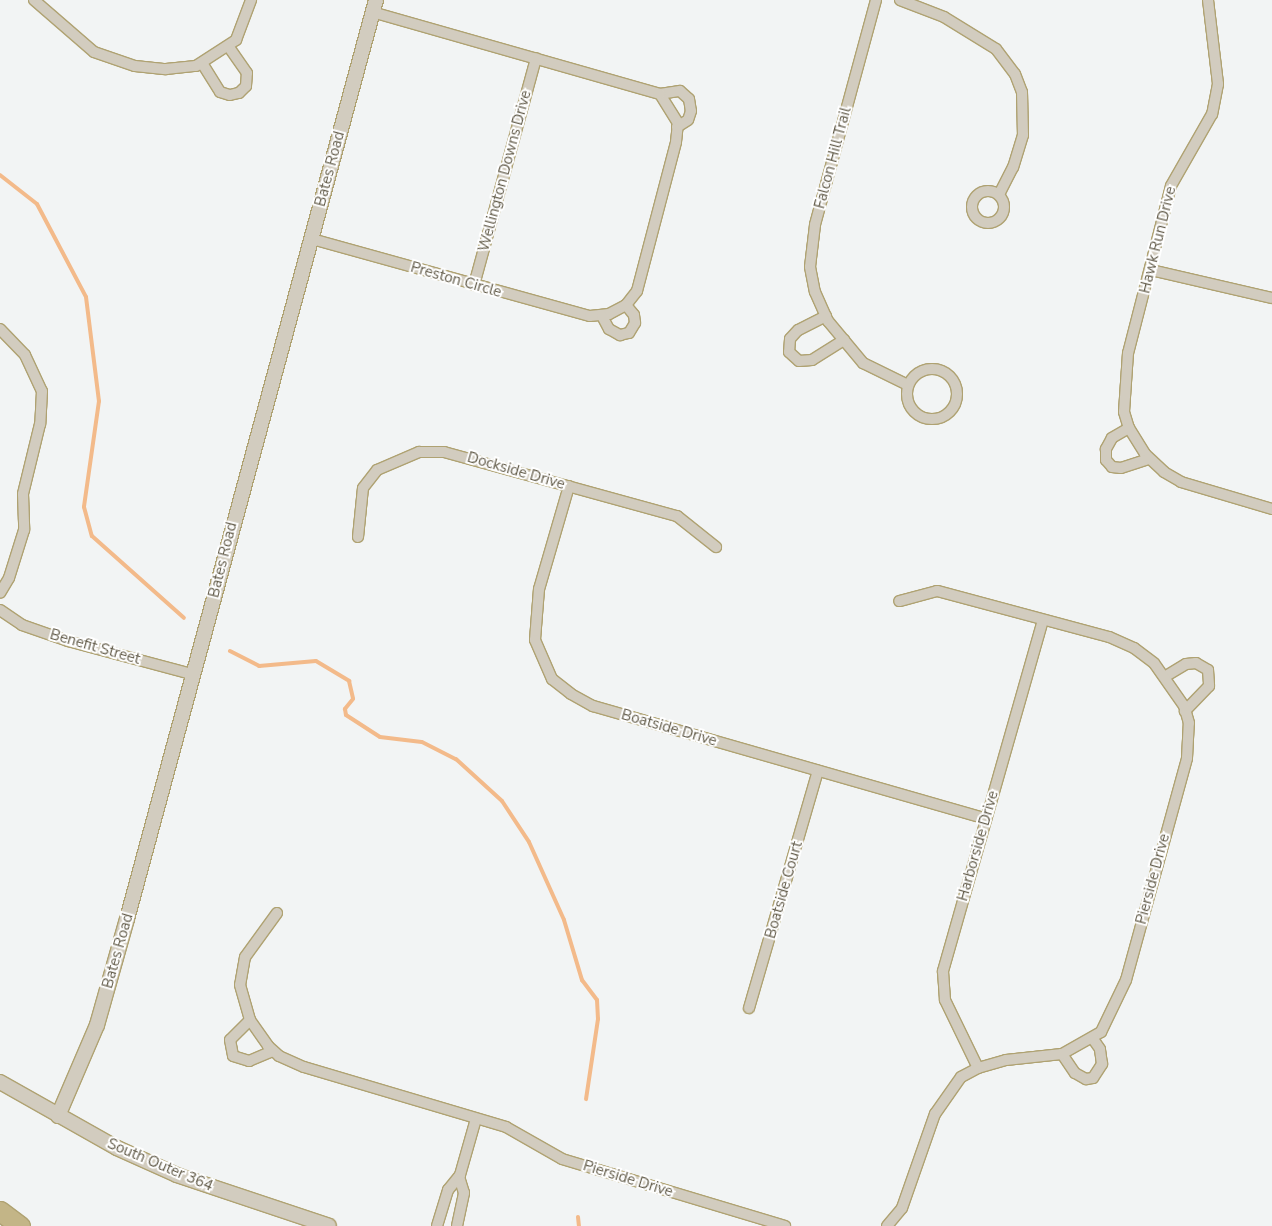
<!DOCTYPE html>
<html>
<head>
<meta charset="utf-8">
<style>
  body { margin:0 }
  #map { position:relative; width:1272px; height:1226px; overflow:hidden; background:#f2f4f4; font-family:"Nunito Sans",sans-serif }
  div>[style] { position:absolute }
  .stream>* { height:4px; margin:-2px; padding:0 2px; transform-origin:2px; border-radius:2px; background:#f3ba8a }
  .roads { filter:drop-shadow(1px 0 #afa272) drop-shadow(-1px 0 #afa272) drop-shadow(0 1px #afa272) drop-shadow(0 -1px #afa272) }
  .minor>* { height:10px; margin:-5px; padding:0 5px; transform-origin:5px; border-radius:5px; background:#d2ccbf }
  .minor>.ring { margin:-5px; padding:0; box-sizing:content-box; background:none; border:10px solid #d2ccbf; border-radius:50% }
  .tertiary>* { height:14px; margin:-7px; padding:0 7px; transform-origin:7px; border-radius:7px; background:#d2ccbf }
  .motorway>* { height:19px; margin:-9.5px; padding:0 9.5px; transform-origin:9.5px; border-radius:9.5px; background:#c3b587 }
  span { translate:-50% -50%; white-space:nowrap; text-align:center; line-height:1.15; -webkit-text-stroke:4px #fff; paint-order:stroke }
  .street-label { font-size:15px; color:#615a48 }
</style>
</head>
<body>
<div id="map">
  <div class="stream">
    <div style="left:0;top:175px;width:47px;rotate:38.1deg"></div>
    <div style="left:37px;top:204px;width:105px;rotate:62.2deg"></div>
    <div style="left:86px;top:297px;width:105px;rotate:82.9deg"></div>
    <div style="left:99px;top:401px;width:107px;rotate:98.1deg"></div>
    <div style="left:84px;top:507px;width:30px;rotate:75deg"></div>
    <div style="left:92px;top:536px;width:123px;rotate:41.7deg"></div>
    <div style="left:230px;top:651px;width:33px;rotate:27deg"></div>
    <div style="left:259px;top:666px;width:57px;rotate:-5deg"></div>
    <div style="left:316px;top:661px;width:39px;rotate:31deg"></div>
    <div style="left:349px;top:681px;width:18px;rotate:77deg"></div>
    <div style="left:353px;top:699px;width:13px;rotate:129deg"></div>
    <div style="left:345px;top:709px;width:6px;rotate:81deg"></div>
    <div style="left:346px;top:715px;width:40px;rotate:32.9deg"></div>
    <div style="left:380px;top:737px;width:42px;rotate:6.8deg"></div>
    <div style="left:422px;top:742px;width:38px;rotate:27deg"></div>
    <div style="left:456px;top:759px;width:62px;rotate:42.4deg"></div>
    <div style="left:502px;top:801px;width:49px;rotate:56.6deg"></div>
    <div style="left:529px;top:842px;width:85px;rotate:65.8deg"></div>
    <div style="left:564px;top:920px;width:63px;rotate:73.3deg"></div>
    <div style="left:582px;top:980px;width:25px;rotate:53deg"></div>
    <div style="left:597px;top:1000px;width:19px;rotate:87deg"></div>
    <div style="left:598px;top:1019px;width:81px;rotate:98.5deg"></div>
    <div style="left:578px;top:1217px;width:9px;rotate:84deg"></div>
  </div>
  <div class="roads">
    <div class="minor">
      <div style="left:34px;top:0;width:79px;rotate:40.9deg"></div>
      <div style="left:94px;top:52px;width:43px;rotate:18.9deg"></div>
      <div style="left:135px;top:66px;width:31px;rotate:6deg"></div>
      <div style="left:166px;top:69px;width:30px;rotate:-6deg"></div>
      <div style="left:196px;top:66px;width:48px;rotate:-33deg"></div>
      <div style="left:236px;top:40px;width:43px;rotate:-69.4deg"></div>
      <div style="left:876px;top:0;width:233px;rotate:105.2deg"></div>
      <div style="left:815px;top:225px;width:42px;rotate:96.8deg"></div>
      <div style="left:810px;top:267px;width:25px;rotate:79deg"></div>
      <div style="left:815px;top:292px;width:32px;rotate:66deg"></div>
      <div style="left:828px;top:321px;width:55px;rotate:50.2deg"></div>
      <div style="left:863px;top:363px;width:50px;rotate:26.1deg"></div>
      <div style="left:900px;top:0;width:47px;rotate:21.1deg"></div>
      <div style="left:944px;top:17px;width:61px;rotate:31.6deg"></div>
      <div style="left:996px;top:49px;width:31px;rotate:53deg"></div>
      <div style="left:1015px;top:74px;width:19px;rotate:69deg"></div>
      <div style="left:1022px;top:92px;width:43px;rotate:88.7deg"></div>
      <div style="left:1023px;top:135px;width:34px;rotate:107deg"></div>
      <div style="left:1013px;top:167px;width:30px;rotate:117deg"></div>
      <div style="left:1208px;top:0;width:85px;rotate:83.2deg"></div>
      <div style="left:1218px;top:84px;width:31px;rotate:101deg"></div>
      <div style="left:1212px;top:114px;width:83px;rotate:119.7deg"></div>
      <div style="left:1171px;top:186px;width:172px;rotate:104.4deg"></div>
      <div style="left:1128px;top:353px;width:59px;rotate:93.9deg"></div>
      <div style="left:1124px;top:412px;width:17px;rotate:73deg"></div>
      <div style="left:1129px;top:428px;width:31px;rotate:58deg"></div>
      <div style="left:1145px;top:454px;width:26px;rotate:43deg"></div>
      <div style="left:1164px;top:472px;width:20px;rotate:30deg"></div>
      <div style="left:1181px;top:482px;width:95px;rotate:16.5deg"></div>
      <div style="left:202px;top:63px;width:34px;rotate:58deg"></div>
      <div style="left:220px;top:92px;width:10px;rotate:17deg"></div>
      <div style="left:230px;top:95px;width:9px;rotate:-13deg"></div>
      <div style="left:239px;top:93px;width:10px;rotate:-45deg"></div>
      <div style="left:246px;top:86px;width:13px;rotate:-86deg"></div>
      <div style="left:247px;top:73px;width:33px;rotate:-125deg"></div>
      <div style="left:660px;top:94px;width:20px;rotate:-9deg"></div>
      <div style="left:680px;top:91px;width:12px;rotate:42deg"></div>
      <div style="left:689px;top:99px;width:12px;rotate:81deg"></div>
      <div style="left:691px;top:111px;width:9px;rotate:108deg"></div>
      <div style="left:688px;top:120px;width:13px;rotate:148deg"></div>
      <div class="ring" style="left:972px;top:191px;width:22px;height:22px"></div>
      <div style="left:312px;top:239px;width:288px;rotate:15.5deg"></div>
      <div style="left:590px;top:316px;width:19px;rotate:-6deg"></div>
      <div style="left:609px;top:314px;width:19px;rotate:-28deg"></div>
      <div style="left:626px;top:305px;width:18px;rotate:-52deg"></div>
      <div style="left:637px;top:291px;width:154px;rotate:-75.3deg"></div>
      <div style="left:676px;top:142px;width:19px;rotate:-84deg"></div>
      <div style="left:678px;top:123px;width:34px;rotate:-122deg"></div>
      <div style="left:660px;top:94px;width:298px;rotate:-164.1deg"></div>
      <div style="left:1151px;top:270px;width:124px;rotate:13deg"></div>
      <div style="left:474px;top:285px;width:235px;rotate:-74.7deg"></div>
      <div style="left:602px;top:316px;width:15px;rotate:62deg"></div>
      <div style="left:609px;top:329px;width:13px;rotate:29deg"></div>
      <div style="left:620px;top:335px;width:9px;rotate:-13deg"></div>
      <div style="left:629px;top:333px;width:12px;rotate:-59deg"></div>
      <div style="left:635px;top:323px;width:8px;rotate:-97deg"></div>
      <div style="left:634px;top:315px;width:13px;rotate:-129deg"></div>
      <div style="left:826px;top:316px;width:31px;rotate:153deg"></div>
      <div style="left:798px;top:330px;width:12px;rotate:132deg"></div>
      <div style="left:790px;top:339px;width:13px;rotate:94deg"></div>
      <div style="left:789px;top:352px;width:13px;rotate:42deg"></div>
      <div style="left:799px;top:361px;width:13px;rotate:-4deg"></div>
      <div style="left:812px;top:360px;width:38px;rotate:-32deg"></div>
      <div style="left:0;top:329px;width:36px;rotate:46deg"></div>
      <div style="left:25px;top:355px;width:40px;rotate:65deg"></div>
      <div style="left:42px;top:391px;width:33px;rotate:93deg"></div>
      <div style="left:40px;top:424px;width:72px;rotate:103.7deg"></div>
      <div style="left:23px;top:494px;width:36px;rotate:88deg"></div>
      <div style="left:24px;top:530px;width:50px;rotate:107.4deg"></div>
      <div style="left:9px;top:578px;width:17px;rotate:121deg"></div>
      <div class="ring" style="left:907px;top:369px;width:40px;height:40px"></div>
      <div style="left:1129px;top:428px;width:20px;rotate:150deg"></div>
      <div style="left:1112px;top:438px;width:13px;rotate:119deg"></div>
      <div style="left:1106px;top:449px;width:11px;rotate:90deg"></div>
      <div style="left:1106px;top:460px;width:9px;rotate:49deg"></div>
      <div style="left:1112px;top:467px;width:9px;rotate:6deg"></div>
      <div style="left:1121px;top:468px;width:29px;rotate:-18deg"></div>
      <div style="left:569px;top:486px;width:107px;rotate:106.2deg"></div>
      <div style="left:539px;top:589px;width:51px;rotate:94.5deg"></div>
      <div style="left:535px;top:640px;width:43px;rotate:66.4deg"></div>
      <div style="left:552px;top:679px;width:24px;rotate:38deg"></div>
      <div style="left:571px;top:694px;width:25px;rotate:29deg"></div>
      <div style="left:593px;top:706px;width:409px;rotate:16deg"></div>
      <div style="left:358px;top:537px;width:49px;rotate:-84.2deg"></div>
      <div style="left:363px;top:488px;width:23px;rotate:-52deg"></div>
      <div style="left:377px;top:470px;width:46px;rotate:-23.2deg"></div>
      <div style="left:419px;top:452px;width:25px"></div>
      <div style="left:444px;top:452px;width:242px;rotate:15.4deg"></div>
      <div style="left:677px;top:516px;width:50px;rotate:38.5deg"></div>
      <div style="left:0;top:610px;width:27px;rotate:34deg"></div>
      <div style="left:22px;top:625px;width:49px;rotate:19.2deg"></div>
      <div style="left:68px;top:641px;width:131px;rotate:15deg"></div>
      <div style="left:1166px;top:676px;width:23px;rotate:-31deg"></div>
      <div style="left:1186px;top:664px;width:10px;rotate:-6deg"></div>
      <div style="left:1196px;top:663px;width:14px;rotate:30deg"></div>
      <div style="left:1208px;top:670px;width:16px;rotate:86deg"></div>
      <div style="left:1209px;top:686px;width:35px;rotate:134deg"></div>
      <div style="left:277px;top:913px;width:54px;rotate:126deg"></div>
      <div style="left:245px;top:957px;width:28px;rotate:100deg"></div>
      <div style="left:240px;top:985px;width:36px;rotate:74deg"></div>
      <div style="left:250px;top:1020px;width:32px;rotate:55deg"></div>
      <div style="left:268px;top:1046px;width:15px;rotate:42deg"></div>
      <div style="left:279px;top:1056px;width:27px;rotate:24deg"></div>
      <div style="left:304px;top:1067px;width:211px;rotate:16.5deg"></div>
      <div style="left:506px;top:1127px;width:64px;rotate:29.7deg"></div>
      <div style="left:562px;top:1159px;width:233px;rotate:16.7deg"></div>
      <div style="left:749px;top:1008px;width:247px;rotate:-73.8deg"></div>
      <div style="left:250px;top:1020px;width:28px;rotate:135deg"></div>
      <div style="left:230px;top:1040px;width:16px;rotate:79deg"></div>
      <div style="left:233px;top:1056px;width:17px;rotate:17deg"></div>
      <div style="left:249px;top:1061px;width:26px;rotate:-23deg"></div>
      <div style="left:1062px;top:1054px;width:23px;rotate:56deg"></div>
      <div style="left:1075px;top:1073px;width:13px;rotate:29deg"></div>
      <div style="left:1086px;top:1079px;width:7px;rotate:-8deg"></div>
      <div style="left:1093px;top:1078px;width:17px;rotate:-57deg"></div>
      <div style="left:1102px;top:1064px;width:15px;rotate:-98deg"></div>
      <div style="left:1100px;top:1049px;width:12px;rotate:-125deg"></div>
      <div style="left:978px;top:1068px;width:76px;rotate:-115.9deg"></div>
      <div style="left:945px;top:1000px;width:29px;rotate:-94deg"></div>
      <div style="left:943px;top:971px;width:364px;rotate:-74.1deg"></div>
      <div style="left:437px;top:1226px;width:38px;rotate:-73deg"></div>
      <div style="left:448px;top:1190px;width:19px;rotate:-51deg"></div>
      <div style="left:460px;top:1175px;width:58px;rotate:-74.1deg"></div>
      <div style="left:457px;top:1226px;width:34px;rotate:-78deg"></div>
      <div style="left:464px;top:1193px;width:17px;rotate:-107deg"></div>
      <div style="left:887px;top:1226px;width:23px;rotate:-50deg"></div>
      <div style="left:902px;top:1208px;width:100px;rotate:-70.7deg"></div>
      <div style="left:935px;top:1114px;width:45px;rotate:-54.9deg"></div>
      <div style="left:961px;top:1077px;width:19px;rotate:-28deg"></div>
      <div style="left:978px;top:1068px;width:29px;rotate:-16deg"></div>
      <div style="left:1006px;top:1060px;width:56px;rotate:-6.1deg"></div>
      <div style="left:1062px;top:1054px;width:45px;rotate:-29.4deg"></div>
      <div style="left:1101px;top:1032px;width:58px;rotate:-64.3deg"></div>
      <div style="left:1126px;top:980px;width:230px;rotate:-74.6deg"></div>
      <div style="left:1187px;top:758px;width:35px;rotate:-87deg"></div>
      <div style="left:1189px;top:723px;width:18px;rotate:-106deg"></div>
      <div style="left:1184px;top:706px;width:52px;rotate:-124.9deg"></div>
      <div style="left:1154px;top:663px;width:25px;rotate:-143deg"></div>
      <div style="left:1134px;top:648px;width:27px;rotate:-156deg"></div>
      <div style="left:1109px;top:637px;width:178px;rotate:-165deg"></div>
      <div style="left:937px;top:591px;width:39px;rotate:165deg"></div>
    </div>
    <div class="tertiary">
      <div style="left:0;top:1082px;width:134px;rotate:29.4deg"></div>
      <div style="left:117px;top:1148px;width:66px;rotate:24.2deg"></div>
      <div style="left:177px;top:1175px;width:160px;rotate:18.5deg"></div>
      <div style="left:58px;top:1116px;width:99px;rotate:-66.8deg"></div>
      <div style="left:97px;top:1025px;width:110px;rotate:-74.2deg"></div>
      <div style="left:127px;top:919px;width:952px;rotate:-74.84deg"></div>
    </div>
    <div class="motorway">
      <div style="left:0;top:1211px;width:25px;rotate:37deg"></div>
    </div>
  </div>
  <div class="street-label">
    <span style="left:833px;top:158px;rotate:-75deg">Falcon Hill Trail</span>
    <span style="left:330px;top:169px;rotate:-75deg">Bates Road</span>
    <span style="left:505px;top:171px;rotate:-75deg">Wellington Downs Drive</span>
    <span style="left:1158px;top:240px;rotate:-76deg">Hawk Run Drive</span>
    <span style="left:456px;top:280px;rotate:16deg">Preston Circle</span>
    <span style="left:516px;top:471px;rotate:16deg">Dockside Drive</span>
    <span style="left:223px;top:560px;rotate:-76deg">Bates Road</span>
    <span style="left:95px;top:647px;rotate:16deg">Benefit Street</span>
    <span style="left:669px;top:728px;rotate:16deg">Boatside Drive</span>
    <span style="left:978px;top:846px;rotate:-74deg">Harborside Drive</span>
    <span style="left:1153px;top:879px;rotate:-75deg">Pierside Drive</span>
    <span style="left:784px;top:890px;rotate:-74deg">Boatside Court</span>
    <span style="left:118px;top:951px;rotate:-74deg">Bates Road</span>
    <span style="left:160px;top:1165px;rotate:23deg">South Outer 364</span>
    <span style="left:628px;top:1179px;rotate:17deg">Pierside Drive</span>
  </div>
</div>
</body>
</html>
